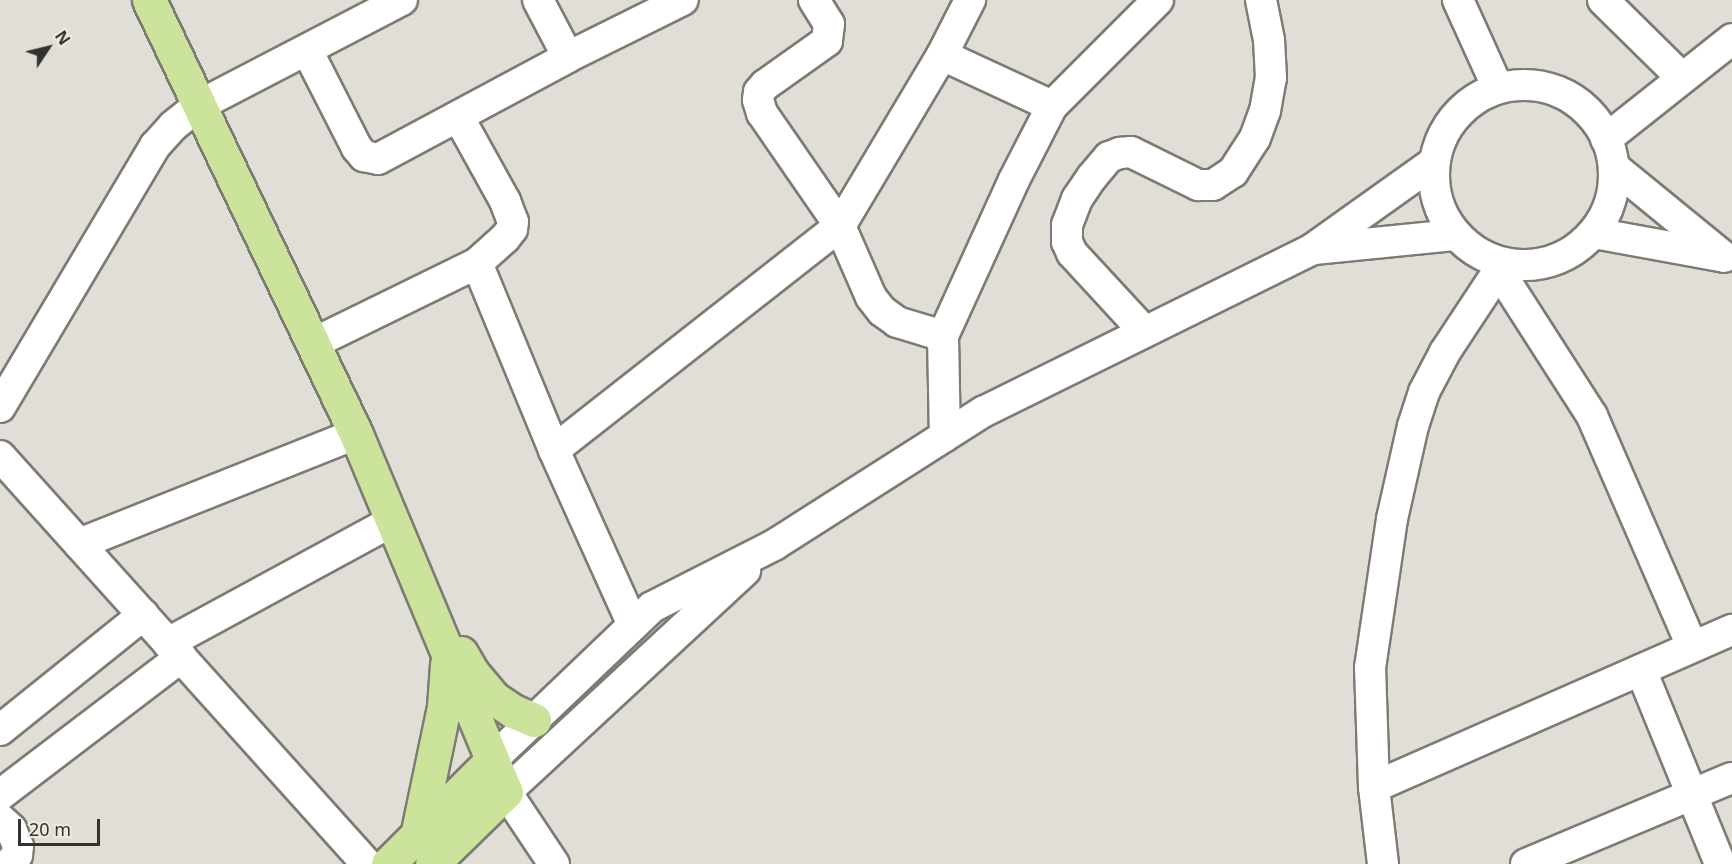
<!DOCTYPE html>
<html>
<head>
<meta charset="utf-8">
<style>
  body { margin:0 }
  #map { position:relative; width:1732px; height:864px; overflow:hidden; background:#e0ded6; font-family:"Noto Sans",sans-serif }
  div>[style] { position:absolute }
  .roads { filter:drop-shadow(2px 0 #7d7b73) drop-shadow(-2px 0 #7d7b73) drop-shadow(0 2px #7d7b73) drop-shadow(0 -2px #7d7b73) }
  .minor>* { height:30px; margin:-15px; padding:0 15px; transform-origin:15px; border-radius:15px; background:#fff }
  .minor>.ring { margin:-15px; padding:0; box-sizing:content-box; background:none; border:30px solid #fff; border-radius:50% }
  .major>* { height:33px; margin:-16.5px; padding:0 16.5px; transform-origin:16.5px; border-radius:16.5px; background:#cbe39a }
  span { translate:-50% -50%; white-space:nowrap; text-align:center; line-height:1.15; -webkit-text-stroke:4.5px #eeebe3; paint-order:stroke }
  .north { position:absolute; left:18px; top:18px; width:60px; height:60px; -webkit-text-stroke:4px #eeebe3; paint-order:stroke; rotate:55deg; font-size:16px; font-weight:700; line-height:24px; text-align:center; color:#32322e }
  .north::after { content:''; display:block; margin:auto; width:21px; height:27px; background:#32322e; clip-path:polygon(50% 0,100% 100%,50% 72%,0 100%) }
  .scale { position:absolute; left:18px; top:819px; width:82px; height:27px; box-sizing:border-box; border:3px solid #32322e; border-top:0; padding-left:8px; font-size:18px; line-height:21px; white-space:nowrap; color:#32322e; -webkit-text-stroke:4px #eeebe3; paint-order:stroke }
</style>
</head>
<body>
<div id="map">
  <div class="roads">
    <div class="minor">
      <div style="left:538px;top:0;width:64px;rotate:62.2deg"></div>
      <div style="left:814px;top:0;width:28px;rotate:58deg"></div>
      <div style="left:829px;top:24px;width:17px;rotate:97deg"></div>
      <div style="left:827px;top:41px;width:76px;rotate:144.6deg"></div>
      <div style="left:765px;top:85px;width:9px;rotate:131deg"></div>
      <div style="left:759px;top:92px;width:8px;rotate:97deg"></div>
      <div style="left:758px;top:100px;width:14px;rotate:73deg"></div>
      <div style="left:762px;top:113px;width:137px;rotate:55.4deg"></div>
      <div style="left:840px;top:226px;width:77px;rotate:66.4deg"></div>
      <div style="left:871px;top:297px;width:18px;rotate:52deg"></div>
      <div style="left:882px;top:311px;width:19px;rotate:36deg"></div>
      <div style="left:897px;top:322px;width:48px;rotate:16.9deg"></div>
      <div style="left:943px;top:336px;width:100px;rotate:88.9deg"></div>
      <div style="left:1458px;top:0;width:97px;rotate:65.6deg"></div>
      <div style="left:1603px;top:0;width:111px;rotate:44.6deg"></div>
      <div style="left:307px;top:50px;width:110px;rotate:63deg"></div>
      <div style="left:357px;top:148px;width:11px;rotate:49deg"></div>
      <div style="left:364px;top:156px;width:14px;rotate:12deg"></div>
      <div style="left:378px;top:159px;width:216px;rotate:-28.2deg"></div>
      <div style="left:568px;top:57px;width:128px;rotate:-26.4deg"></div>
      <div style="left:942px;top:55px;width:121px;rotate:24.9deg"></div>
      <div style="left:1052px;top:106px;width:83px;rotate:117.2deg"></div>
      <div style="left:1014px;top:180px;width:171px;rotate:114.5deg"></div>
      <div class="ring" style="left:1434px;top:85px;width:150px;height:150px"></div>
      <div style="left:1052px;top:106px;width:150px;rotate:-45deg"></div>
      <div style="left:459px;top:118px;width:95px;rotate:61deg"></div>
      <div style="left:505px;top:201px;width:22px;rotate:69deg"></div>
      <div style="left:513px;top:222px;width:7px;rotate:98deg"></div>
      <div style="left:512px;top:229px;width:11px;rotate:128deg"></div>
      <div style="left:505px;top:238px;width:38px;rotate:138deg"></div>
      <div style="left:1606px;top:139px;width:161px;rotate:-38.4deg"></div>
      <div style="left:1614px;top:167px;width:142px;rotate:39.3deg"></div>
      <div style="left:1594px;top:233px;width:128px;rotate:10.3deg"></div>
      <div style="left:1314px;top:249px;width:141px;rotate:-5.7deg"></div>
      <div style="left:1499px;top:271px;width:172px;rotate:57.3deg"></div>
      <div style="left:1592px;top:416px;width:251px;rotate:66.5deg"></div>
      <div style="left:1144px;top:331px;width:106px;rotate:-132.7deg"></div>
      <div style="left:1072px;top:253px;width:12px;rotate:-114deg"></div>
      <div style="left:1067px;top:242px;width:17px;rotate:-90deg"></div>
      <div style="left:1067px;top:225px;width:28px;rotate:-69deg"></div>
      <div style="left:1077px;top:199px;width:27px;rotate:-56deg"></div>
      <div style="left:1092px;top:177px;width:26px;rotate:-50deg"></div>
      <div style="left:1109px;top:157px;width:12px;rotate:-20deg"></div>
      <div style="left:1120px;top:153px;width:11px;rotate:-5deg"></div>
      <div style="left:1131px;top:152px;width:75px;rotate:26.2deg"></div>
      <div style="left:1198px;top:185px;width:15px"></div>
      <div style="left:1213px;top:185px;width:24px;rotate:-33deg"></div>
      <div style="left:1233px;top:172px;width:40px;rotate:-57.1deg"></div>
      <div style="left:1255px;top:138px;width:29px;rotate:-70deg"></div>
      <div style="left:1265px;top:111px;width:34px;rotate:-80deg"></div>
      <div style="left:1271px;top:78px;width:38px;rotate:-93deg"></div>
      <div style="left:1269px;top:40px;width:41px;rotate:-101.3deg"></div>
      <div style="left:314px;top:343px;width:182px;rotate:-26.1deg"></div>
      <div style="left:477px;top:263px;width:202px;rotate:67.6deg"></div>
      <div style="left:554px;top:450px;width:192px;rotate:65.7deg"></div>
      <div style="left:0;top:407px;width:304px;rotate:-59.3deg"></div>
      <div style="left:155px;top:146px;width:27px;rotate:-48deg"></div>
      <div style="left:173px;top:126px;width:32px;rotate:-39deg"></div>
      <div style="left:198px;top:106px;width:230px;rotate:-27.5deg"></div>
      <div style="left:554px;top:450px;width:363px;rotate:-38.1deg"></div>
      <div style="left:840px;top:226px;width:199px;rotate:-59.2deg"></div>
      <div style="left:942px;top:55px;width:62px;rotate:-63deg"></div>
      <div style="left:0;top:456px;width:549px;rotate:48.03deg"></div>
      <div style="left:79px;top:544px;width:298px;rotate:-21.7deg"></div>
      <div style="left:168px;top:643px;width:254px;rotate:-28.5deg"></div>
      <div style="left:1641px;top:670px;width:209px;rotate:67.8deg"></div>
      <div style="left:0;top:730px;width:184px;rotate:-38.8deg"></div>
      <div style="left:492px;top:760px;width:221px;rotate:-43.7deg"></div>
      <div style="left:652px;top:607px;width:137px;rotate:-26.9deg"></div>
      <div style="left:774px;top:545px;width:248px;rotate:-32.5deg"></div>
      <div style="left:983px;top:412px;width:366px;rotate:-26.3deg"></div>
      <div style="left:1311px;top:250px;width:150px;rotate:-35.5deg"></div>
      <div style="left:1374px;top:787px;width:391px;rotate:-23.7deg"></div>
      <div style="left:0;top:795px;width:228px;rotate:-37.3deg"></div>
      <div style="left:0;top:819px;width:15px;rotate:42deg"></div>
      <div style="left:11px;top:829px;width:18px;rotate:68deg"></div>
      <div style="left:18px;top:846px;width:9px;rotate:96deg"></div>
      <div style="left:17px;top:855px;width:12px;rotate:132deg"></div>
      <div style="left:554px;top:864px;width:87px;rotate:-123.7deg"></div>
      <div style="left:506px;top:792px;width:326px;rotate:-42.8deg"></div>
      <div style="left:1383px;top:864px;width:78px;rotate:-96.7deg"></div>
      <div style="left:1374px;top:787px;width:119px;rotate:-91.9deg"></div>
      <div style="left:1370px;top:668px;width:151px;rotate:-81.6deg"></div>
      <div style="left:1392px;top:519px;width:95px;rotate:-77.3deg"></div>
      <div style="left:1413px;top:426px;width:36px;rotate:-72deg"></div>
      <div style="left:1424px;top:392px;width:45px;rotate:-62.3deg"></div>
      <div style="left:1445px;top:352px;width:105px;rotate:-56.6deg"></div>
      <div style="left:1526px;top:864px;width:223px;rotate:-22.7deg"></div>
    </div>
    <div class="major">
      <div style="left:149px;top:0;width:481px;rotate:64.5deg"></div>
      <div style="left:356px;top:434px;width:388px;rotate:67.3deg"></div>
      <div style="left:506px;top:792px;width:103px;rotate:135.8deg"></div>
      <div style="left:461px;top:653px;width:22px;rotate:60deg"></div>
      <div style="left:472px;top:672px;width:35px;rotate:50deg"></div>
      <div style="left:495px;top:699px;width:22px;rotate:34deg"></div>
      <div style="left:513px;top:711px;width:23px;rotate:23deg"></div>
      <div style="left:417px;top:836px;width:132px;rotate:-78.2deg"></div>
      <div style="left:444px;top:707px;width:43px;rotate:-86deg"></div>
      <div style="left:388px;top:864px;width:147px;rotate:-45deg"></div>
    </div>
  </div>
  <div class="north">N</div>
  <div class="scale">20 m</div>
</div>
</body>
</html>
